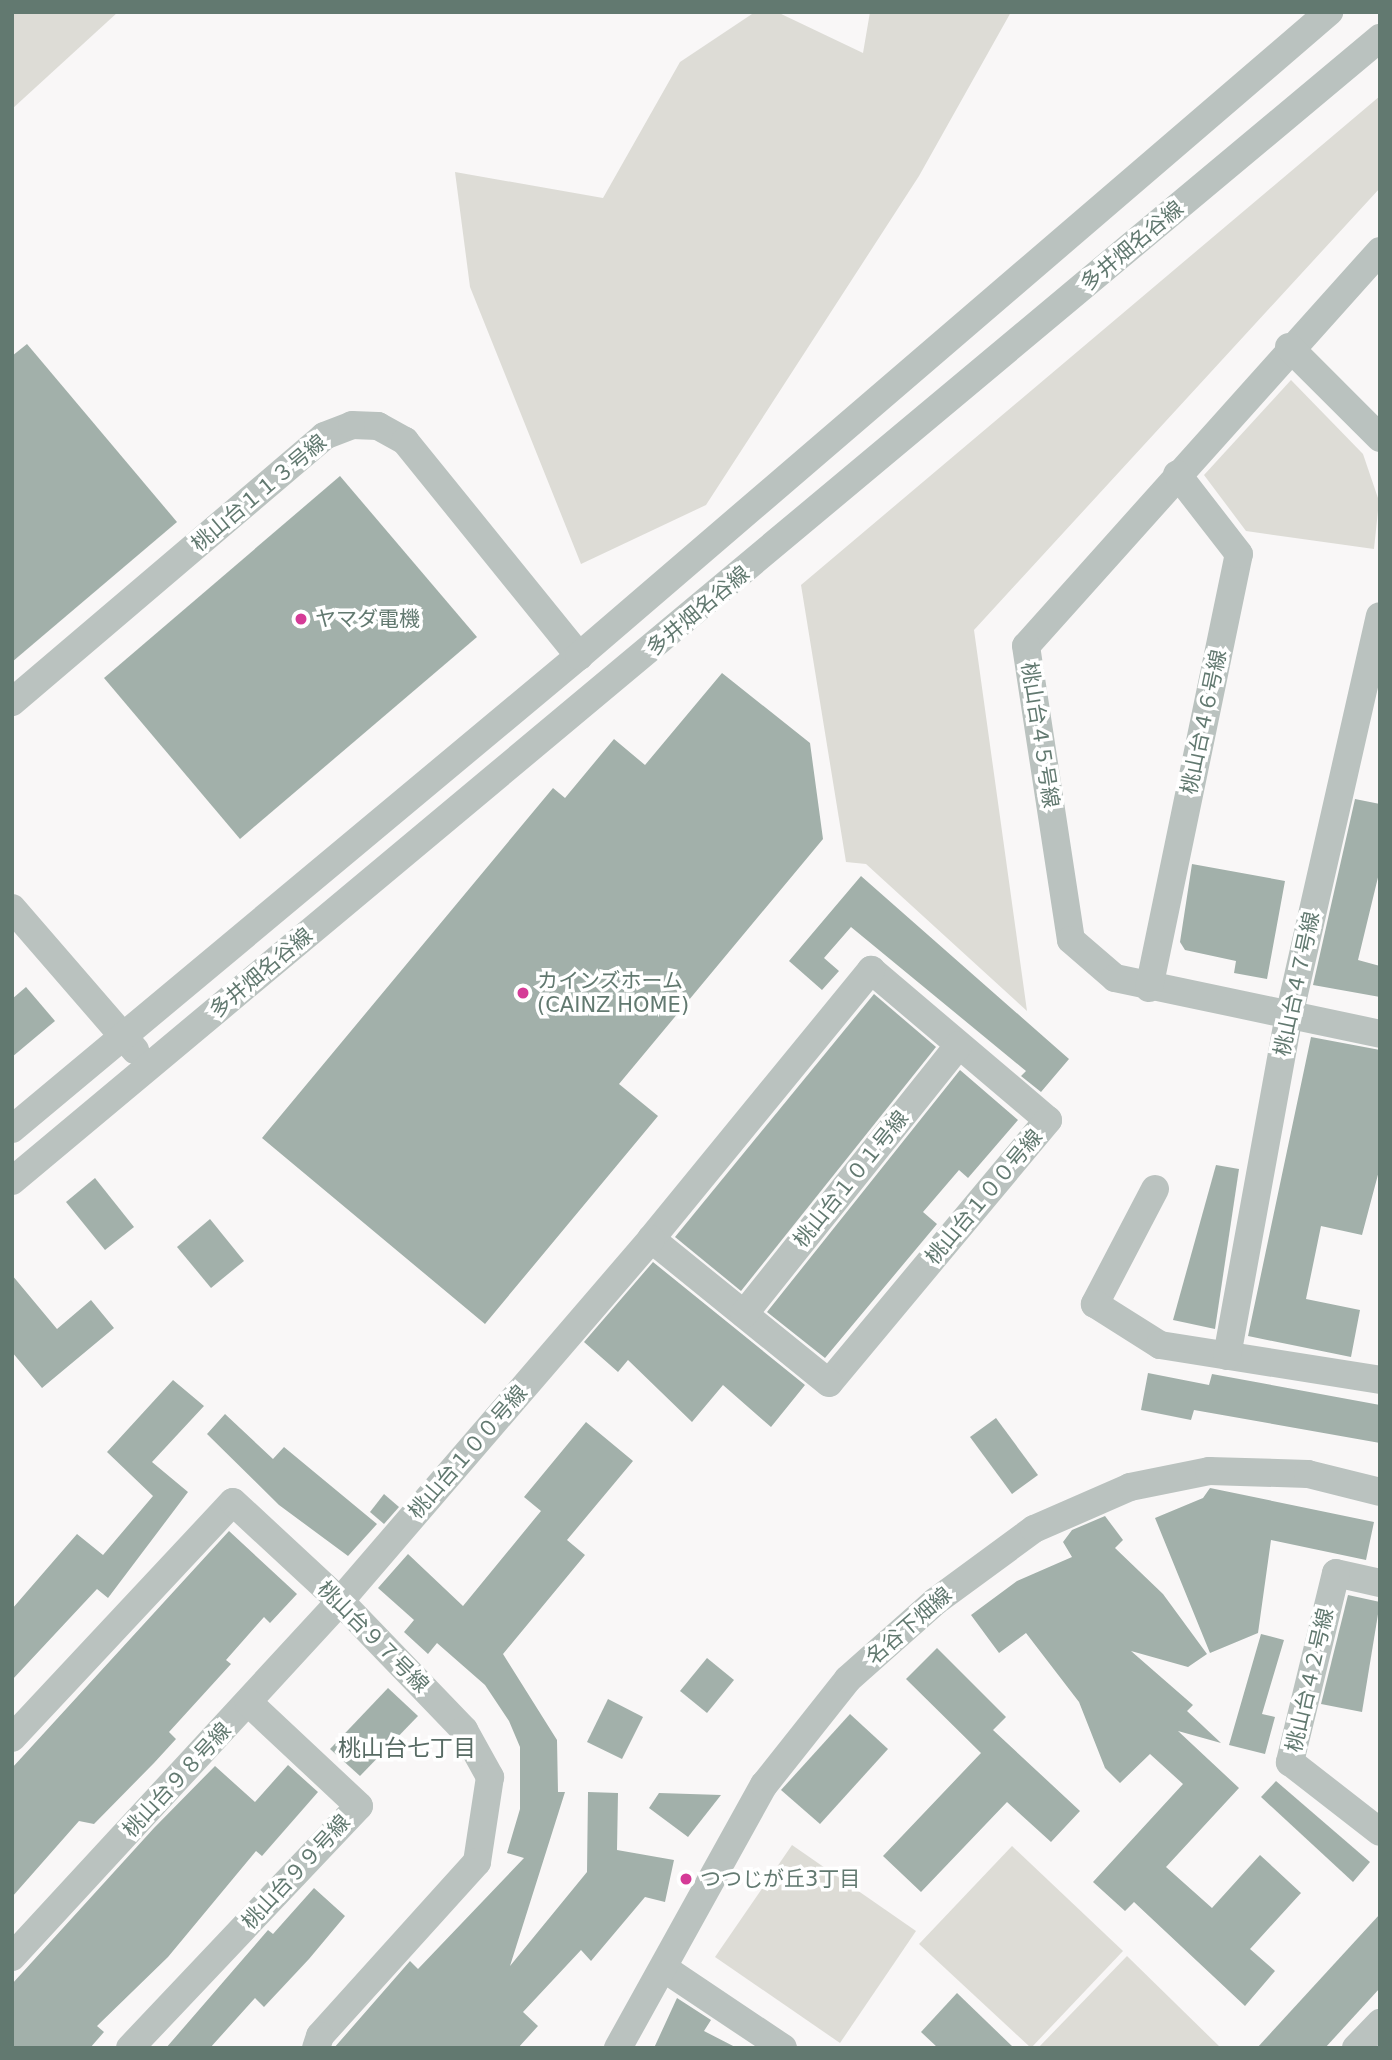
<!DOCTYPE html>
<html>
<head>
<meta charset="utf-8">
<style>
  body { margin:0 }
  #map { position:relative; width:1392px; height:2060px; overflow:hidden; background:#f9f7f7; font-family:"DejaVu Sans","Noto Sans JP",sans-serif }
  div>[style] { position:absolute }
  .green>* { inset:0; background:#dddcd6 }
  .building>* { inset:0; background:#a2b0aa }
  .minor>* { height:28px; margin:-14px; padding:0 14px; transform-origin:14px; border-radius:14px; background:#bac2bf }
  .dots>* { width:19px; height:19px; translate:-50% -50%; box-sizing:border-box; border:4px solid #fff; border-radius:50% }
  span { translate:-50% -50%; white-space:nowrap; text-align:center; line-height:1.15; -webkit-text-stroke:7px #fff; paint-order:stroke }
  .street-label { font-size:21px; color:#627970 }
  .poi-label { font-size:21px; color:#627970 }
  .left { translate:0 -50%; text-align:left }
  .neighbourhood-label { font-size:23px; color:#586b64 }
  .frame { position:absolute; inset:0; border:14px solid #627970; pointer-events:none }
</style>
</head>
<body>
<div id="map">
  <div class="green">
    <div style="clip-path:polygon(12px 12px,118px 12px,12px 109px)"></div>
    <div style="clip-path:polygon(755px 12px,777px 12px,863px 53px,870px 12px,1011px 12px,919px 176px,706px 505px,581px 564px,470px 287px,455px 172px,603px 198px,680px 62px)"></div>
    <div style="clip-path:polygon(1380px 96px,1380px 188px,974px 630px,1027px 1011px,866px 864px,846px 862px,801px 585px)"></div>
    <div style="clip-path:polygon(1291px 380px,1363px 454px,1379px 501px,1374px 549px,1246px 531px,1204px 475px)"></div>
    <div style="clip-path:polygon(792px 1845px,916px 1931px,840px 2043px,715px 1957px)"></div>
    <div style="clip-path:polygon(1012px 1846px,1123px 1951px,1031px 2048px,919px 1944px)"></div>
    <div style="clip-path:polygon(1127px 1956px,1221px 2048px,1038px 2048px)"></div>
  </div>
  <div class="building">
    <div style="clip-path:polygon(27px 344px,177px 522px,12px 662px,12px 356px)"></div>
    <div style="clip-path:polygon(340px 476px,477px 637px,240px 839px,104px 678px)"></div>
    <div style="clip-path:polygon(722px 673px,810px 743px,823px 839px,619px 1084px,658px 1116px,485px 1324px,262px 1138px,553px 788px,565px 798px,614px 739px,645px 765px)"></div>
    <div style="clip-path:polygon(1355px 799px,1380px 804px,1380px 869px,1358px 960px,1380px 966px,1380px 997px,1313px 985px)"></div>
    <div style="clip-path:polygon(1192px 864px,1285px 881px,1267px 979px,1234px 973px,1236px 961px,1185px 950px,1180px 942px)"></div>
    <div style="clip-path:polygon(861px 876px,1069px 1059px,1041px 1092px,1021px 1076px,1026px 1071px,851px 927px,824px 958px,839px 971px,822px 990px,789px 961px)"></div>
    <div style="clip-path:polygon(26px 987px,55px 1021px,12px 1057px,12px 999px)"></div>
    <div style="clip-path:polygon(874px 994px,936px 1047px,741px 1291px,675px 1237px)"></div>
    <div style="clip-path:polygon(1311px 1037px,1380px 1050px,1380px 1167px,1362px 1235px,1321px 1226px,1306px 1299px,1360px 1310px,1351px 1357px,1248px 1336px)"></div>
    <div style="clip-path:polygon(960px 1070px,1018px 1120px,968px 1178px,959px 1170px,923px 1212px,937px 1224px,825px 1358px,767px 1312px)"></div>
    <div style="clip-path:polygon(1216px 1165px,1239px 1169px,1215px 1329px,1173px 1320px)"></div>
    <div style="clip-path:polygon(95px 1178px,134px 1227px,105px 1250px,66px 1202px)"></div>
    <div style="clip-path:polygon(210px 1219px,244px 1261px,211px 1288px,177px 1247px)"></div>
    <div style="clip-path:polygon(653px 1262px,805px 1385px,771px 1427px,723px 1385px,692px 1422px,628px 1360px,618px 1372px,584px 1342px)"></div>
    <div style="clip-path:polygon(12px 1275px,57px 1329px,91px 1300px,114px 1328px,42px 1388px,12px 1352px)"></div>
    <div style="clip-path:polygon(1148px 1373px,1209px 1385px,1212px 1374px,1380px 1405px,1380px 1443px,1194px 1410px,1191px 1420px,1141px 1410px)"></div>
    <div style="clip-path:polygon(173px 1380px,204px 1406px,152px 1462px,188px 1492px,108px 1598px,97px 1589px,12px 1680px,12px 1609px,77px 1534px,103px 1555px,153px 1496px,107px 1452px)"></div>
    <div style="clip-path:polygon(225px 1414px,273px 1459px,284px 1447px,377px 1524px,348px 1556px,279px 1505px,207px 1434px)"></div>
    <div style="clip-path:polygon(996px 1418px,1038px 1475px,1012px 1494px,970px 1437px)"></div>
    <div style="clip-path:polygon(586px 1422px,633px 1461px,567px 1540px,585px 1555px,503px 1654px,557px 1740px,558px 1792px,565px 1792px,510px 1966px,587px 1872px,588px 1792px,618px 1793px,617px 1850px,674px 1860px,665px 1902px,645px 1897px,591px 1961px,581px 1950px,523px 2012px,538px 2026px,518px 2048px,334px 2048px,410px 1961px,418px 1969px,524px 1858px,507px 1853px,520px 1809px,520px 1747px,509px 1721px,485px 1685px,437px 1643px,428px 1654px,404px 1632px,414px 1620px,378px 1588px,408px 1554px,463px 1606px,541px 1511px,524px 1497px)"></div>
    <div style="clip-path:polygon(1210px 1488px,1374px 1522px,1366px 1560px,1271px 1540px,1258px 1633px,1210px 1653px,1155px 1518px,1203px 1498px)"></div>
    <div style="clip-path:polygon(384px 1494px,399px 1507px,384px 1524px,370px 1512px)"></div>
    <div style="clip-path:polygon(1105px 1516px,1123px 1540px,1115px 1548px,1163px 1594px,1207px 1654px,1188px 1667px,1131px 1651px,1193px 1705px,1187px 1711px,1221px 1743px,1178px 1731px,1239px 1788px,1166px 1867px,1212px 1908px,1260px 1855px,1301px 1893px,1250px 1949px,1275px 1971px,1245px 2006px,1134px 1902px,1125px 1911px,1093px 1882px,1183px 1784px,1150px 1754px,1120px 1783px,1105px 1768px,1079px 1702px,1026px 1633px,999px 1653px,971px 1615px,1017px 1581px,1072px 1557px,1063px 1542px,1072px 1530px)"></div>
    <div style="clip-path:polygon(229px 1531px,297px 1594px,270px 1623px,264px 1617px,226px 1660px,231px 1664px,169px 1732px,176px 1739px,154px 1763px,94px 1824px,79px 1821px,12px 1897px,12px 1768px)"></div>
    <div style="clip-path:polygon(1348px 1595px,1380px 1602px,1362px 1712px,1321px 1704px)"></div>
    <div style="clip-path:polygon(1261px 1634px,1284px 1640px,1262px 1714px,1275px 1717px,1265px 1754px,1229px 1745px)"></div>
    <div style="clip-path:polygon(937px 1648px,1006px 1717px,993px 1730px,1080px 1811px,1051px 1842px,1007px 1802px,921px 1892px,883px 1856px,981px 1753px,906px 1679px)"></div>
    <div style="clip-path:polygon(707px 1658px,734px 1680px,707px 1713px,680px 1691px)"></div>
    <div style="clip-path:polygon(388px 1688px,418px 1716px,360px 1776px,330px 1749px)"></div>
    <div style="clip-path:polygon(608px 1699px,643px 1717px,622px 1759px,587px 1742px)"></div>
    <div style="clip-path:polygon(850px 1714px,888px 1749px,820px 1824px,781px 1790px)"></div>
    <div style="clip-path:polygon(288px 1765px,318px 1792px,262px 1856px,256px 1851px,168px 1957px,97px 2026px,104px 2032px,90px 2048px,12px 2048px,12px 1984px,154px 1828px,215px 1766px,255px 1802px)"></div>
    <div style="clip-path:polygon(1276px 1781px,1370px 1862px,1353px 1882px,1261px 1797px)"></div>
    <div style="clip-path:polygon(659px 1793px,721px 1795px,688px 1837px,649px 1808px)"></div>
    <div style="clip-path:polygon(314px 1888px,345px 1916px,309px 1959px,264px 2007px,255px 1998px,210px 2048px,166px 2048px,268px 1930px,273px 1934px)"></div>
    <div style="clip-path:polygon(1380px 1914px,1380px 1988px,1325px 2048px,1257px 2048px)"></div>
    <div style="clip-path:polygon(957px 1993px,1014px 2048px,938px 2048px,921px 2032px)"></div>
    <div style="clip-path:polygon(677px 1998px,711px 2020px,704px 2031px,737px 2048px,654px 2048px)"></div>
  </div>
  <div class="minor">
    <div style="left:1380px;top:251px;width:530px;rotate:131.87deg"></div>
    <div style="left:1026px;top:646px;width:297px;rotate:81.3deg"></div>
    <div style="left:1071px;top:940px;width:58px;rotate:40.8deg"></div>
    <div style="left:1115px;top:978px;width:271px;rotate:11.9deg"></div>
    <div style="left:1289px;top:347px;width:129px;rotate:45deg"></div>
    <div style="left:12px;top:702px;width:410px;rotate:-40.4deg"></div>
    <div style="left:324px;top:436px;width:30px;rotate:-21deg"></div>
    <div style="left:352px;top:425px;width:26px;rotate:2deg"></div>
    <div style="left:378px;top:426px;width:31px;rotate:29deg"></div>
    <div style="left:405px;top:441px;width:277px;rotate:51deg"></div>
    <div style="left:12px;top:908px;width:188px;rotate:49.1deg"></div>
    <div style="left:871px;top:970px;width:232px;rotate:40.3deg"></div>
    <div style="left:1048px;top:1120px;width:342px;rotate:129.8deg"></div>
    <div style="left:829px;top:1383px;width:229px;rotate:-141deg"></div>
    <div style="left:651px;top:1239px;width:348px;rotate:-50.7deg"></div>
    <div style="left:1149px;top:988px;width:443px;rotate:-78.3deg"></div>
    <div style="left:1239px;top:554px;width:101px;rotate:-127.8deg"></div>
    <div style="left:12px;top:1129px;width:738px;rotate:-39.84deg"></div>
    <div style="left:579px;top:656px;width:989px;rotate:-40.65deg"></div>
    <div style="left:12px;top:1181px;width:1783px;rotate:-39.88deg"></div>
    <div style="left:1155px;top:1189px;width:130px;rotate:117.6deg"></div>
    <div style="left:1095px;top:1304px;width:77px;rotate:32.2deg"></div>
    <div style="left:1160px;top:1345px;width:223px;rotate:9deg"></div>
    <div style="left:744px;top:1314px;width:344px;rotate:-51.4deg"></div>
    <div style="left:1227px;top:1356px;width:346px;rotate:-79.7deg"></div>
    <div style="left:1289px;top:1016px;width:410px;rotate:-77.2deg"></div>
    <div style="left:1380px;top:1583px;width:45px;rotate:-167.2deg"></div>
    <div style="left:1336px;top:1573px;width:195px;rotate:103.7deg"></div>
    <div style="left:1290px;top:1762px;width:114px;rotate:37.9deg"></div>
    <div style="left:12px;top:1738px;width:323px;rotate:-46.9deg"></div>
    <div style="left:233px;top:1502px;width:146px;rotate:42.8deg"></div>
    <div style="left:340px;top:1601px;width:179px;rotate:46.1deg"></div>
    <div style="left:464px;top:1730px;width:54px;rotate:61deg"></div>
    <div style="left:490px;top:1777px;width:86px;rotate:98.7deg"></div>
    <div style="left:477px;top:1862px;width:234px;rotate:132.1deg"></div>
    <div style="left:320px;top:2036px;width:13px;rotate:108deg"></div>
    <div style="left:12px;top:1957px;width:484px;rotate:-47.3deg"></div>
    <div style="left:340px;top:1601px;width:477px;rotate:-49.3deg"></div>
    <div style="left:665px;top:1969px;width:142px;rotate:33.8deg"></div>
    <div style="left:130px;top:2048px;width:333px;rotate:-46.6deg"></div>
    <div style="left:359px;top:1806px;width:151px;rotate:-136.9deg"></div>
    <div style="left:618px;top:2048px;width:301px;rotate:-61deg"></div>
    <div style="left:764px;top:1785px;width:135px;rotate:-51.6deg"></div>
    <div style="left:848px;top:1679px;width:118px;rotate:-41.6deg"></div>
    <div style="left:936px;top:1601px;width:122px;rotate:-36.3deg"></div>
    <div style="left:1034px;top:1529px;width:105px;rotate:-23.6deg"></div>
    <div style="left:1130px;top:1487px;width:81px;rotate:-11.4deg"></div>
    <div style="left:1209px;top:1471px;width:99px;rotate:1.7deg"></div>
    <div style="left:1308px;top:1474px;width:74px;rotate:14deg"></div>
    <div style="left:1356px;top:2048px;width:35px;rotate:-46deg"></div>
  </div>
  <div class="dots">
    <div style="left:301px;top:619px;background:#d53b97"></div>
    <div style="left:523px;top:993px;background:#d53b97"></div>
    <div style="left:686px;top:1879px;background:#d53b97"></div>
  </div>
  <div class="street-label">
    <span style="left:1132px;top:246px;rotate:-40deg">多井畑名谷線</span>
    <span style="left:259px;top:493px;rotate:-40deg">桃山台１１３号線</span>
    <span style="left:698px;top:611px;rotate:-40deg">多井畑名谷線</span>
    <span style="left:1204px;top:722px;rotate:-78deg">桃山台４６号線</span>
    <span style="left:1040px;top:735px;rotate:81deg">桃山台４５号線</span>
    <span style="left:261px;top:973px;rotate:-40deg">多井畑名谷線</span>
    <span style="left:1297px;top:984px;rotate:-78deg">桃山台４７号線</span>
    <span style="left:851px;top:1179px;rotate:-51deg">桃山台１０１号線</span>
    <span style="left:984px;top:1197px;rotate:-50deg">桃山台１００号線</span>
    <span style="left:468px;top:1452px;rotate:-49deg">桃山台１００号線</span>
    <span style="left:909px;top:1626px;rotate:-41deg">名谷下畑線</span>
    <span style="left:373px;top:1637px;rotate:45deg">桃山台９７号線</span>
    <span style="left:1310px;top:1680px;rotate:-77deg">桃山台４２号線</span>
    <span style="left:177px;top:1780px;rotate:-47deg">桃山台９８号線</span>
    <span style="left:296px;top:1872px;rotate:-47deg">桃山台９９号線</span>
  </div>
  <div class="poi-label">
    <span class="left" style="left:315px;top:619px">ヤマダ電機</span>
    <span class="left" style="left:537px;top:993px">カインズホーム<br>(CAINZ HOME)</span>
    <span class="left" style="left:700px;top:1879px">つつじが丘3丁目</span>
  </div>
  <div class="neighbourhood-label">
    <span style="left:407px;top:1748px">桃山台七丁目</span>
  </div>
  <div class="frame"></div>
</div>
</body>
</html>
